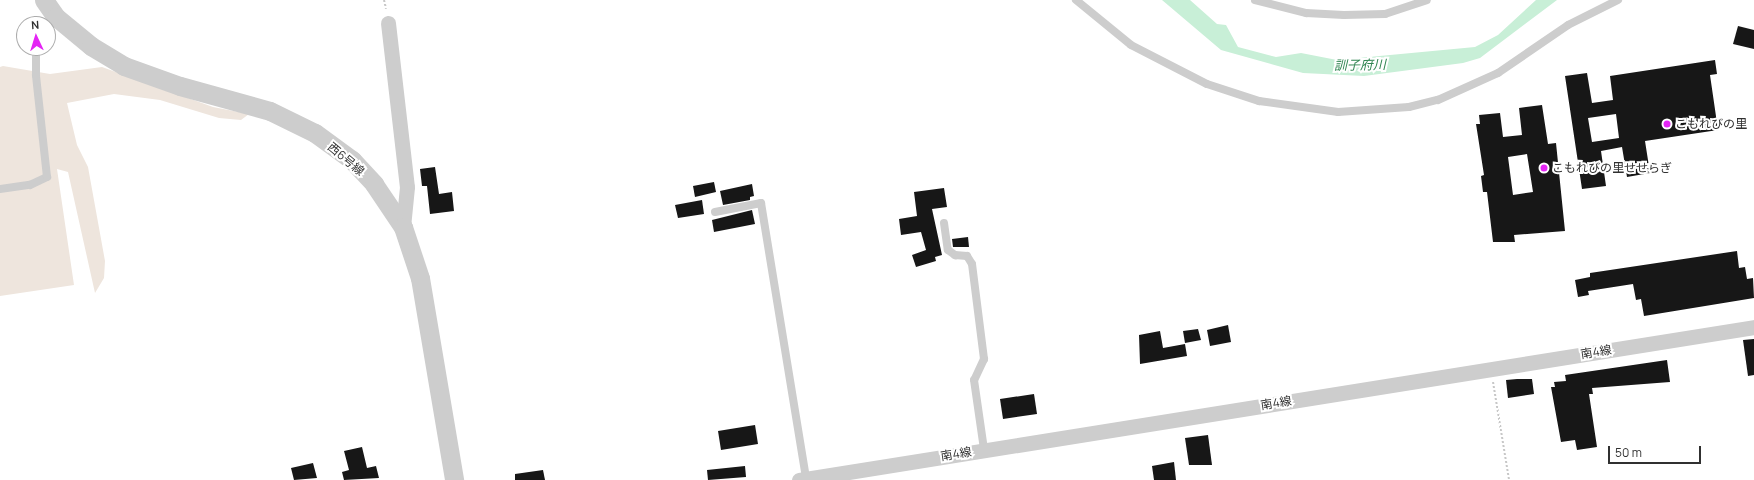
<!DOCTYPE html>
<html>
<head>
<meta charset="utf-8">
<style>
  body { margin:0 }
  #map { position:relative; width:1754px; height:480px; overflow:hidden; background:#fff; font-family:Manrope,"Noto Sans JP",sans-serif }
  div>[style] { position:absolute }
  .green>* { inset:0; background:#eee5dd }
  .water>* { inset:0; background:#c8efd7 }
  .building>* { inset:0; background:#171717 }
  .path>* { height:2px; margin-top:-1px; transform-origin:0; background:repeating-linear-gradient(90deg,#c7c7c7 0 2px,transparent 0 4px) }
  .service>* { height:8px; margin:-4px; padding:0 4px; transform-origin:4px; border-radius:4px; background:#cdcdcd }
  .minor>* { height:15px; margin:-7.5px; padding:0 7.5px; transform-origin:7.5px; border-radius:7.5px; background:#cdcdcd }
  .tertiary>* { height:19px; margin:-9.5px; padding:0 9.5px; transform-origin:9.5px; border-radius:9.5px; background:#cdcdcd }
  .dots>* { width:11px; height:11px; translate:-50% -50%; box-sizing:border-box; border:2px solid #fff; border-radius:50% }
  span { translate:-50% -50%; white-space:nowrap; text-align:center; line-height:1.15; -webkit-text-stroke:4px #fff; paint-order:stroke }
  .poi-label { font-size:12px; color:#303030 }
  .left { translate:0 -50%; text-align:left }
  .street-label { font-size:12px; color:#303030 }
  .water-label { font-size:13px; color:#308551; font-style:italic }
  .north { position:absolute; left:16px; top:16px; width:40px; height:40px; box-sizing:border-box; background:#fff; border:1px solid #acacac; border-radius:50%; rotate:356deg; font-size:11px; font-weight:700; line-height:16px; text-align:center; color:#303030 }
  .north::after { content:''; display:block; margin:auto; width:14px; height:18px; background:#e425f4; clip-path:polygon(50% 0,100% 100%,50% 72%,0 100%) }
  .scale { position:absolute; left:1608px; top:446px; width:93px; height:18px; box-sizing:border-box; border:2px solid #303030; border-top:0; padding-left:5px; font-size:12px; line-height:14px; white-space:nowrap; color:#303030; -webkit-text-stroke:3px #fff; paint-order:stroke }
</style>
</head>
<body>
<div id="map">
  <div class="green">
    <div style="clip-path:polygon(3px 66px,50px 74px,102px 67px,213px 107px,249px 114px,241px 120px,219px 118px,160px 100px,114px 94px,67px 103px,77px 145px,88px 167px,105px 261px,104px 278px,95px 293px,68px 172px,57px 169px,74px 285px,0 296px,0 67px)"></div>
  </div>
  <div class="water">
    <div style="clip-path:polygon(1162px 0,1190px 0,1217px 24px,1226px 25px,1238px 47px,1276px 57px,1301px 53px,1337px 60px,1475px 47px,1498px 35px,1536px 0,1557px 0,1480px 58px,1463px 63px,1364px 76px,1303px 73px,1221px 50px)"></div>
  </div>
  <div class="building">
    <div style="clip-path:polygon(1738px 26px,1754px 30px,1754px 49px,1733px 44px)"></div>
    <div style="clip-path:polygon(evenodd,1715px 60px,1717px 74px,1710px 75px,1718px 130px,1645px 141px,1650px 173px,1627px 177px,1622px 147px,1601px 151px,1606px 186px,1582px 189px,1565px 76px,1587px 73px,1592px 103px,1613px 100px,1610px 76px,1715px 60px,1616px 114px,1619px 138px,1592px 142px,1588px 118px,1616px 114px)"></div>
    <div style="clip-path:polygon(evenodd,1542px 105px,1548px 144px,1556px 143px,1565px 231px,1514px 235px,1515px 242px,1493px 242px,1487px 192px,1483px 192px,1481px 176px,1484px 175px,1476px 124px,1480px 124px,1479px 115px,1500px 113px,1503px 137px,1522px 135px,1519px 108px,1542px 105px,1527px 154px,1533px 192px,1513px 195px,1508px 157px,1527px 154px)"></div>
    <div style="clip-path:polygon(435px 167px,439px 194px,452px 192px,454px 211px,430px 214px,427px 186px,422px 186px,420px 169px)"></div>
    <div style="clip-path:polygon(714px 182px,716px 192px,695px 197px,693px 186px)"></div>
    <div style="clip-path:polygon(752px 184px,754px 196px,750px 197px,750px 200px,723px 205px,720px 191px)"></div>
    <div style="clip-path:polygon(944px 188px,947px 207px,932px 209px,942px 255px,935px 257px,936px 261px,916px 267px,912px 255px,926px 250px,921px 232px,901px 235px,899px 219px,917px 216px,914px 192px)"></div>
    <div style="clip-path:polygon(702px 200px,704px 214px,678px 218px,675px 205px)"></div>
    <div style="clip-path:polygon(752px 210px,755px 224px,714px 232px,712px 220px)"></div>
    <div style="clip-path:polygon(968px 237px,969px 247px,953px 247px,952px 239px)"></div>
    <div style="clip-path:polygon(1737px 251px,1739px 268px,1745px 267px,1747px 279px,1753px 278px,1754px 298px,1644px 316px,1641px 299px,1636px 300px,1633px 284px,1588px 291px,1589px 295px,1578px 297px,1575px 280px,1590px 277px,1590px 273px)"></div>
    <div style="clip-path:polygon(1228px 325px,1231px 342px,1210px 346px,1207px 330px)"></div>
    <div style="clip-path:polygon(1198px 329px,1201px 340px,1185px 343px,1183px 331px)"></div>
    <div style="clip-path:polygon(1160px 331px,1163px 348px,1185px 344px,1187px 356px,1140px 364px,1139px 335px)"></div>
    <div style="clip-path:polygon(1754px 339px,1754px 375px,1748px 376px,1743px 340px)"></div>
    <div style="clip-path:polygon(1667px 360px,1670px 382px,1592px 388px,1593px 394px,1589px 394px,1597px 447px,1577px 450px,1575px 440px,1561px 442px,1551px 387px,1555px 387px,1554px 382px,1566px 381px,1565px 375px)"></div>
    <div style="clip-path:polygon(1517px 379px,1532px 379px,1534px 394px,1508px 398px,1506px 380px)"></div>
    <div style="clip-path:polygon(1034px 394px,1037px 414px,1003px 419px,1000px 399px)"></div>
    <div style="clip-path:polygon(755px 425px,758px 444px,721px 450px,718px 431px)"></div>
    <div style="clip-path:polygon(1208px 435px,1212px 465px,1189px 465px,1185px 438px)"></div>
    <div style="clip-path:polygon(362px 447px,367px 468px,376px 466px,379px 478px,344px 480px,342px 472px,349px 470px,344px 451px)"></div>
    <div style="clip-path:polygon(1174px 462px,1176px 480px,1154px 480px,1152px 466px)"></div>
    <div style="clip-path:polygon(313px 463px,317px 478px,294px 480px,291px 468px)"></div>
    <div style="clip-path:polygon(745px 466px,746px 477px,708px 480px,707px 470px)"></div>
    <div style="clip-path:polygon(543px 470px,545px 480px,515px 480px,515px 474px)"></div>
  </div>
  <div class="path">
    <div style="left:384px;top:0;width:9px;rotate:77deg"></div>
    <div style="left:1493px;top:382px;width:99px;rotate:80.7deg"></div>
  </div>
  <div class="service">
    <div style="left:1076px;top:0;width:71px;rotate:39.3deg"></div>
    <div style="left:1131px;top:45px;width:85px;rotate:27.2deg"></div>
    <div style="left:1207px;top:84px;width:55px;rotate:18.1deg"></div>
    <div style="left:1259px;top:101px;width:80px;rotate:7.9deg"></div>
    <div style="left:1338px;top:112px;width:71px;rotate:-4deg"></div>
    <div style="left:1409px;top:107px;width:30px;rotate:-14deg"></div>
    <div style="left:1438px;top:100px;width:66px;rotate:-24.2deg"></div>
    <div style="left:1498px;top:73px;width:85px;rotate:-34.4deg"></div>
    <div style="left:1568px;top:25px;width:56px;rotate:-26.6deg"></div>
    <div style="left:1255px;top:0;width:53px;rotate:14.3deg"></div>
    <div style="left:1306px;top:13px;width:38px;rotate:3deg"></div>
    <div style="left:1344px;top:15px;width:41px;rotate:-1.4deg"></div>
    <div style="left:1385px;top:14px;width:44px;rotate:-18.4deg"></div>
    <div style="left:48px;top:28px;width:14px;rotate:-54deg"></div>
    <div style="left:0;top:189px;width:30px;rotate:-8deg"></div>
    <div style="left:30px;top:185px;width:19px;rotate:-25deg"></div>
    <div style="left:47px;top:177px;width:103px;rotate:-96.2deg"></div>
    <div style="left:36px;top:75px;width:27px;rotate:-90deg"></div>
    <div style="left:715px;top:212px;width:47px;rotate:-11.1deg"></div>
    <div style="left:761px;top:203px;width:280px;rotate:80.7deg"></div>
    <div style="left:944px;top:223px;width:27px;rotate:82deg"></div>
    <div style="left:948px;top:250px;width:9px;rotate:36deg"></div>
    <div style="left:955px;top:255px;width:12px;rotate:5deg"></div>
    <div style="left:967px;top:256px;width:9px;rotate:58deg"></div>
    <div style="left:972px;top:264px;width:96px;rotate:82.8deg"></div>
    <div style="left:984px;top:359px;width:23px;rotate:115deg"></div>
    <div style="left:974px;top:380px;width:70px;rotate:81.8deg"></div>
  </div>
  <div class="minor">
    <div style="left:388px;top:23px;width:165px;rotate:83.4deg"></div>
    <div style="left:407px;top:187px;width:40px;rotate:95.7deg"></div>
    <div style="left:799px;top:480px;width:967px;rotate:-9.1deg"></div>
  </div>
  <div class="tertiary">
    <div style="left:44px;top:0;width:21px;rotate:55deg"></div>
    <div style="left:56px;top:17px;width:45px;rotate:39.6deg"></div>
    <div style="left:91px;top:46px;width:39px;rotate:31deg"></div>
    <div style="left:124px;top:66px;width:59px;rotate:19.7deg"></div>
    <div style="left:180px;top:86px;width:93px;rotate:15.5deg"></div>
    <div style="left:270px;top:111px;width:50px;rotate:26.1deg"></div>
    <div style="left:315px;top:133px;width:46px;rotate:36.1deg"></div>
    <div style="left:352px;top:160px;width:33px;rotate:47deg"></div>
    <div style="left:374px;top:184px;width:52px;rotate:56deg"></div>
    <div style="left:403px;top:227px;width:54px;rotate:71.6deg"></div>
    <div style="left:420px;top:278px;width:205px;rotate:80.4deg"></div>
  </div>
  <div class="dots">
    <div style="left:1667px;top:124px;background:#e425f4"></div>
    <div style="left:1544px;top:168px;background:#e425f4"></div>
  </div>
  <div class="poi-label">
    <span class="left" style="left:1675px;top:124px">こもれびの里</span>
    <span class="left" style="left:1552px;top:168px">こもれびの里せせらぎ</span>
  </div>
  <div class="street-label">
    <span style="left:346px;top:159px;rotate:40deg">西6号線</span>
    <span style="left:1596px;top:352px;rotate:-9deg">南4線</span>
    <span style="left:1276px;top:403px;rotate:-9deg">南4線</span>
    <span style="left:956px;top:454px;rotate:-9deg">南4線</span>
  </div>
  <div class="water-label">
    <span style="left:1360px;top:65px;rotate:-1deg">訓子府川</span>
  </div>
  <div class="north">N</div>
  <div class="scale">50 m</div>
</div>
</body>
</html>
